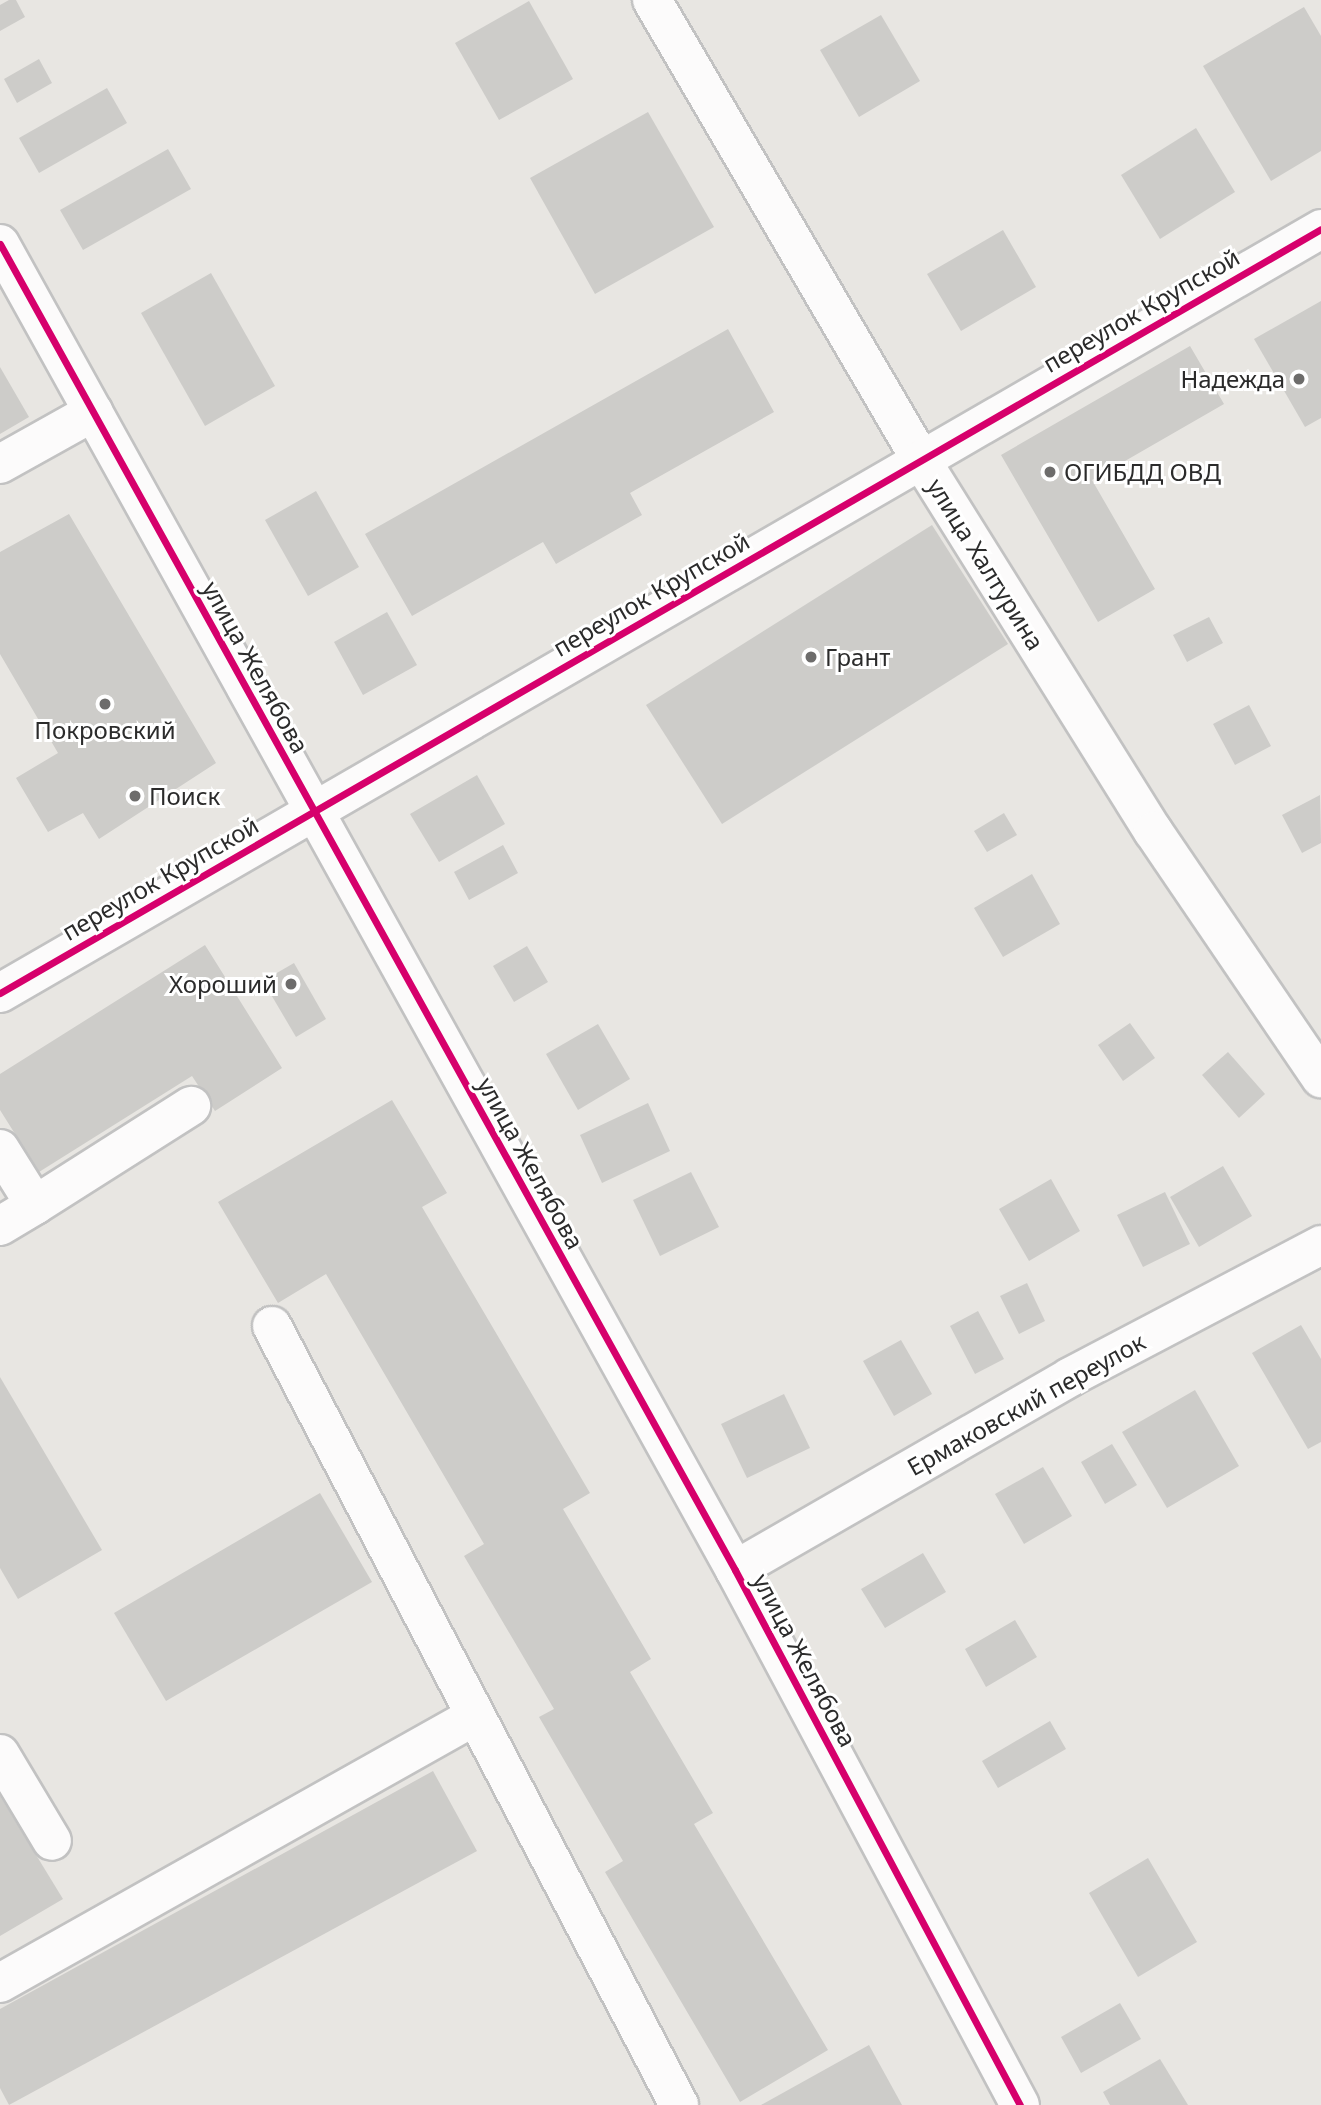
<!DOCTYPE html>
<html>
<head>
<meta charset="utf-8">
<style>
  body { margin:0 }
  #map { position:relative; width:1321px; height:2105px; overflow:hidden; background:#e8e6e2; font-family:"Noto Sans",sans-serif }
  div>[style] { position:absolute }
  .building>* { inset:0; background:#cdccc9 }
  .roads { filter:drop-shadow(2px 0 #c2c2c2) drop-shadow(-2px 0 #c2c2c2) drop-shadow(0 2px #c2c2c2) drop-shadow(0 -2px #c2c2c2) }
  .minor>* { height:38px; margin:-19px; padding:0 19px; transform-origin:19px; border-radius:19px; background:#fcfbfb }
  .cycleway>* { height:7px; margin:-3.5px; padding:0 3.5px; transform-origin:3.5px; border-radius:3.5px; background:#d6006c }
  .dots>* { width:19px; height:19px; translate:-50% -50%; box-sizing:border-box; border:4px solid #fff; border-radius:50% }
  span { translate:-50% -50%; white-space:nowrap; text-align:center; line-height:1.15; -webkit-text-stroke:6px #fff; paint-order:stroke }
  .street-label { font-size:24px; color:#2b2b2b }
  .poi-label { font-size:24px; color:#2b2b2b }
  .right { translate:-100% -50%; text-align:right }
  .left { translate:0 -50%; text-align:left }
</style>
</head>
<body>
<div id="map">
  <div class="building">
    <div style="clip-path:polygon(9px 0,16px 0,25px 17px,0 31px,0 5px)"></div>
    <div style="clip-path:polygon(529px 1px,573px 79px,499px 120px,455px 43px)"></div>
    <div style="clip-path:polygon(1304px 7px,1321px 36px,1321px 151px,1271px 181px,1203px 66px)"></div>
    <div style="clip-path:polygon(881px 15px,920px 81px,859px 117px,820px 50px)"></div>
    <div style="clip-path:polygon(39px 59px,52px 83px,17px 103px,4px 79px)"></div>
    <div style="clip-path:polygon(107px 88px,127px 123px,39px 173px,19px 138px)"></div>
    <div style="clip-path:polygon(648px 112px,714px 227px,595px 294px,530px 178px)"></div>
    <div style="clip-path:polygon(1196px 128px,1235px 192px,1160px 239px,1121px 175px)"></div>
    <div style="clip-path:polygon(168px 149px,191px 189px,83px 250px,60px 210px)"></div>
    <div style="clip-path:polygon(1003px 230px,1036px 287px,961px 331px,927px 274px)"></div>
    <div style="clip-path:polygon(211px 273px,275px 386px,205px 426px,141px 313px)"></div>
    <div style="clip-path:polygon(1321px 301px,1321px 418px,1305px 427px,1254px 339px)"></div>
    <div style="clip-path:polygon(728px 329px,774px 412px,630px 493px,642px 515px,556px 564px,543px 542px,412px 616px,365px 534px)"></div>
    <div style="clip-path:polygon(1190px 346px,1224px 404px,1092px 480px,1155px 589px,1098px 622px,1001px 455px)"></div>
    <div style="clip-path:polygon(0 367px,29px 417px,0 434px)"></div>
    <div style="clip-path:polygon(316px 491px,359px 567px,308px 596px,265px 520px)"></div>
    <div style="clip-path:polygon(69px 514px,216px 763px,99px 839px,83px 813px,48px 832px,16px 778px,58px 753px,0 654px,0 552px)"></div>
    <div style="clip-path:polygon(932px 525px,1008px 644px,722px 824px,646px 705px)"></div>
    <div style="clip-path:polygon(387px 612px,417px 665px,363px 695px,334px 642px)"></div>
    <div style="clip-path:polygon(1209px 617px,1223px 643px,1187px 662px,1173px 635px)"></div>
    <div style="clip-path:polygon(1249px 705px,1271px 746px,1235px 765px,1213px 724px)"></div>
    <div style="clip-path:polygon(477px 775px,505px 824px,439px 862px,410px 814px)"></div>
    <div style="clip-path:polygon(1320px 795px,1321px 843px,1302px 853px,1282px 815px)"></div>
    <div style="clip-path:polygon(1004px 813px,1017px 835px,987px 852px,974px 831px)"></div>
    <div style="clip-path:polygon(503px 845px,518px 873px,469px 900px,454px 872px)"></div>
    <div style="clip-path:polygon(1032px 874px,1060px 924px,1003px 957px,974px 908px)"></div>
    <div style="clip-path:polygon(205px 945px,282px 1068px,215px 1111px,192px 1076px,39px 1172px,0 1110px,0 1074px)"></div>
    <div style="clip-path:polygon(527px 946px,548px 982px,514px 1002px,493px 966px)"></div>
    <div style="clip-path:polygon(294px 963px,326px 1019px,296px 1037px,263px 981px)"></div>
    <div style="clip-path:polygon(1130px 1023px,1155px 1058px,1123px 1081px,1098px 1045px)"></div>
    <div style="clip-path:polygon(598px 1024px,630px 1079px,578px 1110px,546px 1054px)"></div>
    <div style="clip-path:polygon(1228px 1052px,1265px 1094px,1239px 1118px,1202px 1075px)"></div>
    <div style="clip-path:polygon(392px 1100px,447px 1193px,422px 1207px,590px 1493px,563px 1509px,651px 1659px,630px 1672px,713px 1813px,694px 1824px,828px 2050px,740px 2102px,605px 1872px,623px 1861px,539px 1717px,554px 1709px,464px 1556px,484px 1544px,326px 1274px,278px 1303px,218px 1202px)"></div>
    <div style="clip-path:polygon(648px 1103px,670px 1151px,602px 1183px,580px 1135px)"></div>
    <div style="clip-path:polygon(1223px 1166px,1252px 1216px,1199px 1247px,1170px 1197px)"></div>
    <div style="clip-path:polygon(691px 1172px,719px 1227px,660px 1256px,633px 1200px)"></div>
    <div style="clip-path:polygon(1051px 1179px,1080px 1231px,1029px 1261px,999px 1209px)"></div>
    <div style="clip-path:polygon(1165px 1192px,1190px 1244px,1143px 1267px,1117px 1215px)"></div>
    <div style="clip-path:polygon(1027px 1283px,1045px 1321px,1019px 1334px,1000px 1296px)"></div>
    <div style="clip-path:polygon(978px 1311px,1004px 1359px,975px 1374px,950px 1326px)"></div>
    <div style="clip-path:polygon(1301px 1325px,1321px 1359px,1321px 1442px,1308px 1449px,1252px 1353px)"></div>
    <div style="clip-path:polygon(901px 1340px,932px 1394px,894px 1416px,863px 1361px)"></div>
    <div style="clip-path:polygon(0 1377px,102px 1550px,18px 1599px,0 1568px)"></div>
    <div style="clip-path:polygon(1195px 1390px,1239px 1466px,1167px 1508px,1122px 1432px)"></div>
    <div style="clip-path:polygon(784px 1394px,810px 1448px,747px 1478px,721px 1424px)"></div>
    <div style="clip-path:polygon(1112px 1444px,1137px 1485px,1105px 1504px,1081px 1462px)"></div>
    <div style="clip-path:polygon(1043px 1467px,1072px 1516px,1024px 1544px,995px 1494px)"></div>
    <div style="clip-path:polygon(320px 1493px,372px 1582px,166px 1701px,114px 1613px)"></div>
    <div style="clip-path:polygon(923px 1553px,946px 1592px,885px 1628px,861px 1589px)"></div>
    <div style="clip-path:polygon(1015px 1620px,1037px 1657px,986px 1687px,965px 1649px)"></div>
    <div style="clip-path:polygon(1050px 1721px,1066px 1749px,998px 1788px,982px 1761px)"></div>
    <div style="clip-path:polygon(433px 1771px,477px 1851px,9px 2105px,0 2088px,0 2009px)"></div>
    <div style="clip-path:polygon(0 1796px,63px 1899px,0 1936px)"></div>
    <div style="clip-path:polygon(1148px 1858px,1197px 1942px,1138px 1977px,1089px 1893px)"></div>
    <div style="clip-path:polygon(1120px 2003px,1141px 2039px,1081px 2073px,1061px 2037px)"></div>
    <div style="clip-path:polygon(869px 2045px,902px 2105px,761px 2105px)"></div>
    <div style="clip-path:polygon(1160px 2059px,1188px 2105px,1110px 2105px,1103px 2092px)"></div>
  </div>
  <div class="roads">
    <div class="minor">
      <div style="left:652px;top:0;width:533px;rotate:59.68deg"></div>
      <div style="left:921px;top:460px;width:438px;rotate:58deg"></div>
      <div style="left:1153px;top:831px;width:299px;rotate:55.8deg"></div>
      <div style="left:0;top:244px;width:1516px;rotate:61deg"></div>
      <div style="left:735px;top:1570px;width:606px;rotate:61.96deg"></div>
      <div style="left:0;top:464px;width:107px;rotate:-29.2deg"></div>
      <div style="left:0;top:993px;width:1526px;rotate:-30.04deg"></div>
      <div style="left:0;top:1149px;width:66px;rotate:58deg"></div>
      <div style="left:35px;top:1205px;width:185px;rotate:-32.4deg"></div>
      <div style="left:0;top:1226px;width:41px;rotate:-31deg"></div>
      <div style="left:272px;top:1326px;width:879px;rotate:62.41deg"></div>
      <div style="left:735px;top:1570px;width:387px;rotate:-29.9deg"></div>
      <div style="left:1070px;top:1377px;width:284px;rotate:-27.7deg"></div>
      <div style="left:0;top:1754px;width:101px;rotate:59.1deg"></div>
      <div style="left:0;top:1983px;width:545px;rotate:-29.34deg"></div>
    </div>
  </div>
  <div class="cycleway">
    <div style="left:0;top:244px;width:1516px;rotate:61deg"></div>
    <div style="left:735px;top:1570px;width:606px;rotate:61.96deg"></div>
    <div style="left:0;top:993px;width:1526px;rotate:-30.04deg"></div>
  </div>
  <div class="dots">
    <div style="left:1299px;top:379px;background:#6d6c6b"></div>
    <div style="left:1050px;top:472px;background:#6d6c6b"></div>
    <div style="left:811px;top:657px;background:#6d6c6b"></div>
    <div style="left:105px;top:704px;background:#6d6c6b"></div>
    <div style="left:135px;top:796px;background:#6d6c6b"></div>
    <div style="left:291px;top:984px;background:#6d6c6b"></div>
  </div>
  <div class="street-label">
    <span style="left:1141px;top:310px;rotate:-30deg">переулок Крупской</span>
    <span style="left:986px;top:564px;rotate:58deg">улица Халтурина</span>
    <span style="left:651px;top:594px;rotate:-30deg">переулок Крупской</span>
    <span style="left:256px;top:667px;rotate:61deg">улица Желябова</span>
    <span style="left:160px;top:878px;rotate:-30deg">переулок Крупской</span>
    <span style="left:531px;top:1163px;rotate:61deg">улица Желябова</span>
    <span style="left:1026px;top:1404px;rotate:-29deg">Ермаковский переулок</span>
    <span style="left:805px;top:1660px;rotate:62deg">улица Желябова</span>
  </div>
  <div class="poi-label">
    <span class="right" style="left:1285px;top:379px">Надежда</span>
    <span class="left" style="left:1064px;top:472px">ОГИБДД ОВД</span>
    <span class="left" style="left:825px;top:657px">Грант</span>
    <span style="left:105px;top:730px">Покровский</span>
    <span class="left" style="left:149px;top:796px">Поиск</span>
    <span class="right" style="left:277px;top:984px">Хороший</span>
  </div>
</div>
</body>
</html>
